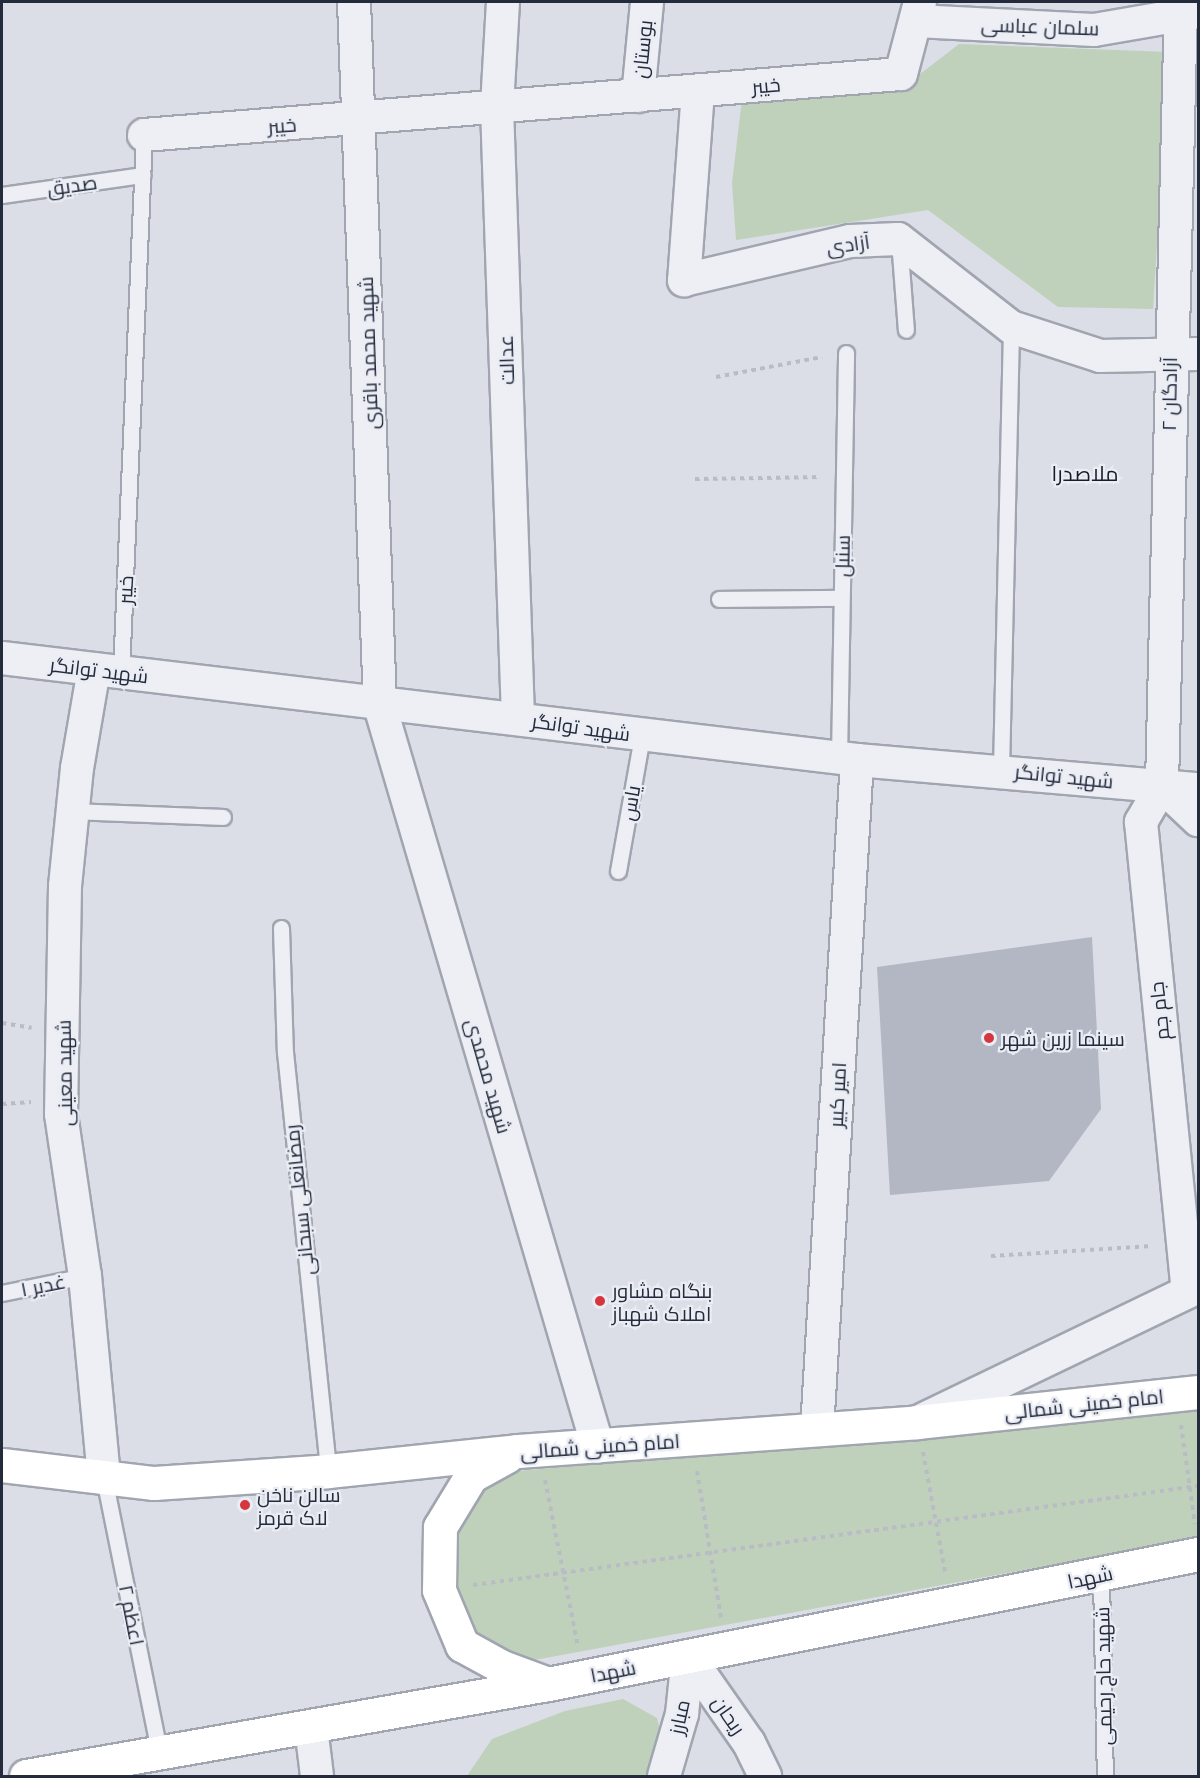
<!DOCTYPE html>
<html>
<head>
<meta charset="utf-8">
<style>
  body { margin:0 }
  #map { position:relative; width:1200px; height:1778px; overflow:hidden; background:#dbdee6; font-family:"Open Sans",Cairo,sans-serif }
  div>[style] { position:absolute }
  .green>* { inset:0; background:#bfd1bb }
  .building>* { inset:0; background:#b2b7c3 }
  .path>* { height:4px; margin-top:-2px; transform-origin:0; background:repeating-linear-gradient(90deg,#b9bcc5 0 4.5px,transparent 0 9px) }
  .roads { filter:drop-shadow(2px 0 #a0a5b0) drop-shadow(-2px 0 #a0a5b0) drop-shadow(0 2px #a0a5b0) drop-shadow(0 -2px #a0a5b0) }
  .service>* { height:15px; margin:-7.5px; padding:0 7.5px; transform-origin:7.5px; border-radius:7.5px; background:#eeeff5 }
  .minor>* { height:32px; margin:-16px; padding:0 16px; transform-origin:16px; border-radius:16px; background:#eeeff5 }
  .secondary>* { height:33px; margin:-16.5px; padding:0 16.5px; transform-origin:16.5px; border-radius:16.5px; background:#fff }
  .dots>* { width:16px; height:16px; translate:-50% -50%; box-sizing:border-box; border:3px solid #eaedf4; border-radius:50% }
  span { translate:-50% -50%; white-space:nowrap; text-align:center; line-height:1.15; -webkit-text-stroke:4.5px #eaedf4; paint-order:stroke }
  .street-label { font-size:20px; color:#242b3d }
  .poi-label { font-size:20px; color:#242b3d }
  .left { translate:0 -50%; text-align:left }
  .neighbourhood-label { font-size:21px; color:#171c2d }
  .frame { position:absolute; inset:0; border:3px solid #242b3d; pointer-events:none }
</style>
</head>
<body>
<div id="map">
  <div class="green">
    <div style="clip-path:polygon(959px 44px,1169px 52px,1153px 309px,1058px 307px,928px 210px,736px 240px,732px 183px,742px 99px,902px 88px)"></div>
    <div style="clip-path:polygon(1198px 1410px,1198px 1538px,518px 1663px,470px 1637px,450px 1588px,449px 1531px,466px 1501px,492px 1478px,518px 1471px)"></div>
    <div style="clip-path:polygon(623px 1699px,657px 1718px,665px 1750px,652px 1776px,467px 1776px,492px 1739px,565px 1711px)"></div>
  </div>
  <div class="building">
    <div style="clip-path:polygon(1092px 937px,1101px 1109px,1049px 1181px,890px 1195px,877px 967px)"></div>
  </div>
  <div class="path">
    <div style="left:716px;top:377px;width:108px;rotate:-10.7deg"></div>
    <div style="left:695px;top:479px;width:126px;rotate:-0.9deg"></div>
    <div style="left:2px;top:1023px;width:30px;rotate:9deg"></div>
    <div style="left:2px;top:1104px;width:29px;rotate:-4deg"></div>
    <div style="left:991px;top:1256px;width:161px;rotate:-3.6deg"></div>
    <div style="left:1181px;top:1425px;width:100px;rotate:82deg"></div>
    <div style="left:923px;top:1452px;width:122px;rotate:79.6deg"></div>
    <div style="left:697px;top:1471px;width:149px;rotate:80.7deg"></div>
    <div style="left:545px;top:1480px;width:169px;rotate:78.8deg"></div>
    <div style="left:473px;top:1585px;width:732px;rotate:-7.78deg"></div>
  </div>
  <div class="roads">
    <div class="service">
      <div style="left:2px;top:195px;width:142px;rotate:-8.1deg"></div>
      <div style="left:899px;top:240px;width:90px;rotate:85.6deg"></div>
      <div style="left:719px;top:599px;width:122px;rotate:-0.5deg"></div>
      <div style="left:121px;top:672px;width:537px;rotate:-87.55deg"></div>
      <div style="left:839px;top:758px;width:405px;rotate:-89deg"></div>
      <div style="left:1001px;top:770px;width:443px;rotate:-88.7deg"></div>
      <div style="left:72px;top:811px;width:151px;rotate:2.3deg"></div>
      <div style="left:618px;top:871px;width:137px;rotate:-79.9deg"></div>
      <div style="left:281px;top:928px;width:124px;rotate:88.2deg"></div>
      <div style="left:285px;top:1052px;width:421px;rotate:84.1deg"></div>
      <div style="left:2px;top:1293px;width:85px;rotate:-11.6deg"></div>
      <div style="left:104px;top:1478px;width:279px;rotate:78.6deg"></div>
      <div style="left:1101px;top:1575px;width:201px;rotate:88.9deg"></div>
    </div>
    <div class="minor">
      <div style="left:354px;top:2px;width:704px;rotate:87.88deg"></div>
      <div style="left:380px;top:706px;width:772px;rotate:73.61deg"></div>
      <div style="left:503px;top:2px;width:105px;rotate:93.3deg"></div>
      <div style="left:497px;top:107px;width:611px;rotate:88.03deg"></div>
      <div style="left:1181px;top:2px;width:784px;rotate:91.39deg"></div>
      <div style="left:1162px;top:786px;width:42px;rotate:120.3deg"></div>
      <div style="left:1141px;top:822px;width:472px;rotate:84.3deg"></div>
      <div style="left:916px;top:21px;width:178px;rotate:2.9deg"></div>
      <div style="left:1094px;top:30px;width:106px;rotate:-9.8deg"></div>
      <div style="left:698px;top:91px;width:190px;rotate:94.2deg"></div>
      <div style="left:684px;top:280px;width:171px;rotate:-13.2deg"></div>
      <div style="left:850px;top:241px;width:48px;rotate:-2.4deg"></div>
      <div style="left:898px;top:239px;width:143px;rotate:37.9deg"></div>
      <div style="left:1011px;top:327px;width:94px;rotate:18deg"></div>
      <div style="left:1100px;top:356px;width:98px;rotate:-1.2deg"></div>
      <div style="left:638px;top:96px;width:94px;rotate:-84.5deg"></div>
      <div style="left:144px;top:135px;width:759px;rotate:-4.61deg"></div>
      <div style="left:901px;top:74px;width:74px;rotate:-75.2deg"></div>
      <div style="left:2px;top:658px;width:861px;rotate:6.8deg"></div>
      <div style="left:857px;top:760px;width:342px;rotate:4.9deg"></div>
      <div style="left:94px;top:669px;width:100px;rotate:99.7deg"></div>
      <div style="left:77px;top:768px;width:119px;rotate:95.8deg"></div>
      <div style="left:65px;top:886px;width:228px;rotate:91deg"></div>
      <div style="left:61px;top:1114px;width:164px;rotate:81.6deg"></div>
      <div style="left:85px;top:1276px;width:203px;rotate:84.6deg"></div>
      <div style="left:1162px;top:786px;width:50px;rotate:43.4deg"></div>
      <div style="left:924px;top:1419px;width:293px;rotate:-25.7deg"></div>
      <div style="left:817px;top:1430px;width:671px;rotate:-86.58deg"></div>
      <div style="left:688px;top:1656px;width:106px;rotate:55deg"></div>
      <div style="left:749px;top:1743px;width:37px;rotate:64deg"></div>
      <div style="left:311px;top:1727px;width:49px;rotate:83deg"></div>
      <div style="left:664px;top:1776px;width:65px;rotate:-73.8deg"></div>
      <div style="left:682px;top:1714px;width:58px;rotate:-84.1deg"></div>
    </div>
    <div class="secondary">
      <div style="left:507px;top:1456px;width:41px;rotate:150.9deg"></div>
      <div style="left:471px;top:1476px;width:60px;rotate:121.3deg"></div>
      <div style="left:440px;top:1527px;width:63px;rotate:90.9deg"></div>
      <div style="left:439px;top:1590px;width:60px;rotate:67.3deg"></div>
      <div style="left:462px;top:1645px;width:46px;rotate:28.8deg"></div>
      <div style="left:502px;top:1667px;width:49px;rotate:20.3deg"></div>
      <div style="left:2px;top:1465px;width:153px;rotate:6.8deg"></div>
      <div style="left:154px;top:1483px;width:174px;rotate:-3.9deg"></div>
      <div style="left:328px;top:1471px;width:190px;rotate:-6deg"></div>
      <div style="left:517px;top:1451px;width:401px;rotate:-4.1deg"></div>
      <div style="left:917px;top:1422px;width:283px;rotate:-6.1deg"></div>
      <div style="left:26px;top:1776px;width:530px;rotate:-10deg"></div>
      <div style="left:548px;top:1684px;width:663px;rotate:-11.31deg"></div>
    </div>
  </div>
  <div class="dots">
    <div style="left:989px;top:1038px;background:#d6363e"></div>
    <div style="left:600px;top:1301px;background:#d6363e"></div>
    <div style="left:245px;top:1505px;background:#d6363e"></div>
  </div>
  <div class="street-label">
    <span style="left:1040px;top:26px;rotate:2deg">سلمان عباسی</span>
    <span style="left:642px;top:49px;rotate:-84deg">بوستان</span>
    <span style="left:766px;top:85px;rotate:-5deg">خیبر</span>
    <span style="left:282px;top:125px;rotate:-4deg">خیبر</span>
    <span style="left:72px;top:185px;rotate:-8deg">صدیق</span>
    <span style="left:848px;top:244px;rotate:-8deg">آزادی</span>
    <span style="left:368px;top:353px;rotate:-92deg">شهید محمد باقری</span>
    <span style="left:506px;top:360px;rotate:-92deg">عدالت</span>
    <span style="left:1169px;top:394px;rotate:-89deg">آزادگان ۲</span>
    <span style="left:842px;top:556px;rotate:-89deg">سنبل</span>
    <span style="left:125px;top:590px;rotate:-87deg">خیبر</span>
    <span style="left:99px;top:670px;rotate:7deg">شهید توانگر</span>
    <span style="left:581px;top:727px;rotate:8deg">شهید توانگر</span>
    <span style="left:1064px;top:776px;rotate:6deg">شهید توانگر</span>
    <span style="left:630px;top:803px;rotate:-80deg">یاس</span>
    <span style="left:1159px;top:1011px;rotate:-96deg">جام جم</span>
    <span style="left:64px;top:1073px;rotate:-91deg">شهید معینی</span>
    <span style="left:489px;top:1076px;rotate:74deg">شهید محمدی</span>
    <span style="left:837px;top:1095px;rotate:-87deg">امیر کبیر</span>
    <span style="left:299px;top:1200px;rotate:-96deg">رمضانعلی سبحانی</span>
    <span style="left:43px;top:1285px;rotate:-11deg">غدیر ۱</span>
    <span style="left:1084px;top:1404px;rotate:-6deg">امام خمینی شمالی</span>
    <span style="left:600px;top:1446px;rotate:-4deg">امام خمینی شمالی</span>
    <span style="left:1090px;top:1577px;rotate:-12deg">شهدا</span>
    <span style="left:132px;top:1615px;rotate:79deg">اعظم ۲</span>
    <span style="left:613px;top:1671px;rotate:-11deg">شهدا</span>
    <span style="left:1103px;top:1676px;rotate:-91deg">شهید حاج رحیمی</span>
    <span style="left:729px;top:1715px;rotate:55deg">ریحان</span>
    <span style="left:679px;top:1717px;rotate:-78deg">مبارز</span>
  </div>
  <div class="poi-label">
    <span class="left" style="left:1001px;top:1038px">سینما زرین شهر</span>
    <span class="left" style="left:612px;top:1302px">بنگاه مشاور<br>املاک شهباز</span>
    <span class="left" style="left:257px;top:1506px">سالن ناخن<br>لاک قرمز</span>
  </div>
  <div class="neighbourhood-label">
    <span style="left:1085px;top:473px">ملاصدرا</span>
  </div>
  <div class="frame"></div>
</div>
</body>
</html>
